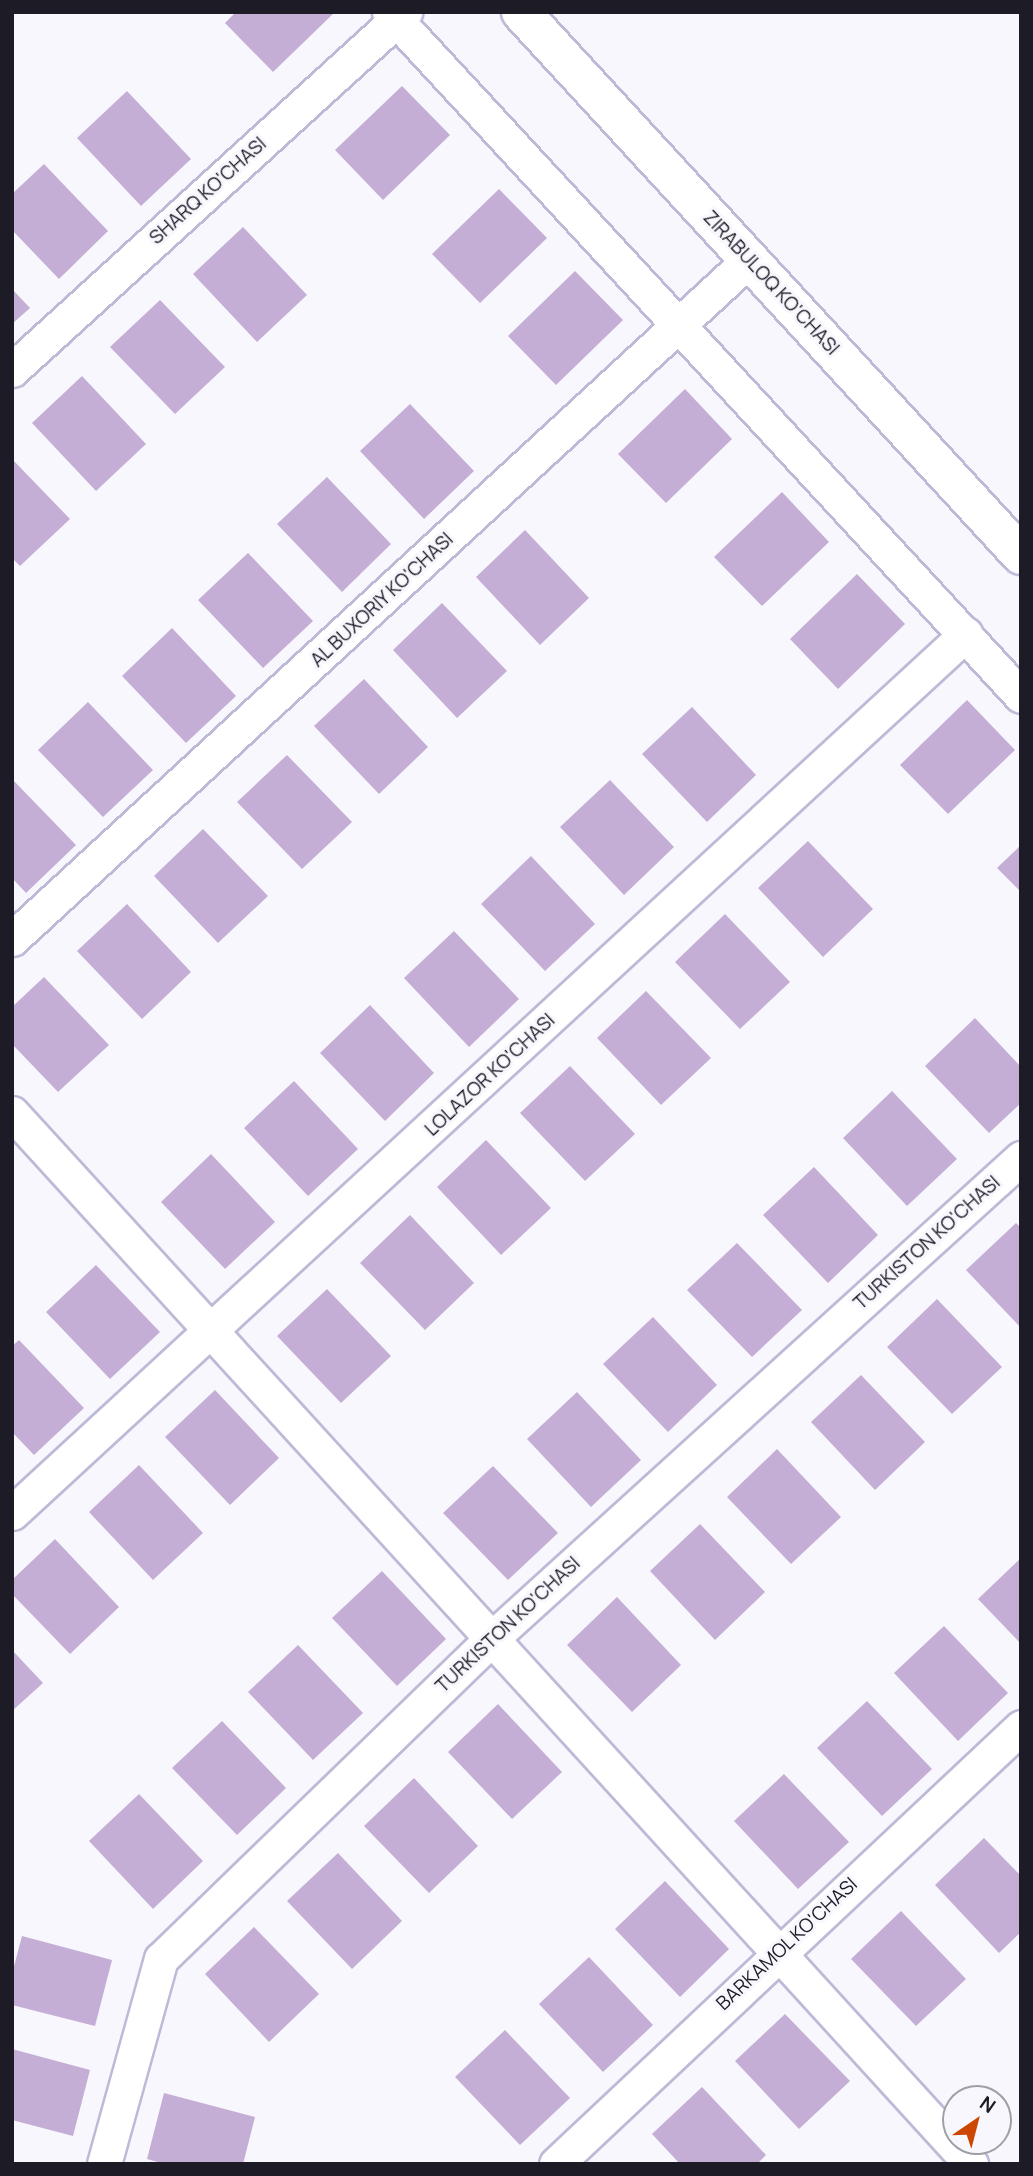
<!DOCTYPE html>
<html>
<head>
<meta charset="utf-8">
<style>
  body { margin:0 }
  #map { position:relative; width:1033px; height:2176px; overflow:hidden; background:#f7f7fd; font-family:Manrope,sans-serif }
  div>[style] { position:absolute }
  .building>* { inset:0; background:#c5aed6 }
  .roads { filter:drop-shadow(2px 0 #bdbad7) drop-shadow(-2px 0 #bdbad7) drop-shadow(0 2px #bdbad7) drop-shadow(0 -2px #bdbad7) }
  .minor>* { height:33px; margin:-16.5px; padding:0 16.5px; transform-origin:16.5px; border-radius:16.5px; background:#fff }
  .tertiary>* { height:38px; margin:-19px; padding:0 19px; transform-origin:19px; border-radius:19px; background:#fff }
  span { translate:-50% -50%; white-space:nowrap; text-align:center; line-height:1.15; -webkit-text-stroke:6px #f7f7fd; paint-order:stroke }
  .street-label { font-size:19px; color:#1c1b26 }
  .frame { position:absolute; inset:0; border:14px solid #1c1b26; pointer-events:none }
  .north { position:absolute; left:942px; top:2085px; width:70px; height:70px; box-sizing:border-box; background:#f7f7fd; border:2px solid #9f9fa7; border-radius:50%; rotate:35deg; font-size:19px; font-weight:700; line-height:28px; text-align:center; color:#1c1b26 }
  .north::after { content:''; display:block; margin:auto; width:24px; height:32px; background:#cc4701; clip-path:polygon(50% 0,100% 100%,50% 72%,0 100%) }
</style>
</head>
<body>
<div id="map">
  <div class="building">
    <div style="clip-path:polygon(236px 12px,335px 12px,273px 72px,225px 23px)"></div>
    <div style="clip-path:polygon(402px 86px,450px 135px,383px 200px,335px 150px)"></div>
    <div style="clip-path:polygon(127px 91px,191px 159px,141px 206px,77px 138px)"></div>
    <div style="clip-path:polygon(44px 164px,108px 231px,59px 279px,12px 230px,12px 194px)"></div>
    <div style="clip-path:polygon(499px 189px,547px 238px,480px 303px,432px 254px)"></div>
    <div style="clip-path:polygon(243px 227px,307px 295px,257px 342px,193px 274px)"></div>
    <div style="clip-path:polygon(575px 271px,623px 320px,556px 385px,508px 336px)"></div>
    <div style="clip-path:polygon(12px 289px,30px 308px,12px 324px)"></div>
    <div style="clip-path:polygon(160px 300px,225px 367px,175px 414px,110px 347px)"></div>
    <div style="clip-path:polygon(82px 376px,146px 444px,96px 491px,32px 423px)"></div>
    <div style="clip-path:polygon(685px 389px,732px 439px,666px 503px,618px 454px)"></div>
    <div style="clip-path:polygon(410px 404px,474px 471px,424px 519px,360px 451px)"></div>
    <div style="clip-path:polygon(12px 459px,70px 519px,20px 566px,12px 558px)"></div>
    <div style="clip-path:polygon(327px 477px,391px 544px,342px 592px,277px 524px)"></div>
    <div style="clip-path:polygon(782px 492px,829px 542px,762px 606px,714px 557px)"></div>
    <div style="clip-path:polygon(525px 530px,589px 598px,540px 645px,476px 577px)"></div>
    <div style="clip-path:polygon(248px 553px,313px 621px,263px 668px,198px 600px)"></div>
    <div style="clip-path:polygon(857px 574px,905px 624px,838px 689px,790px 639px)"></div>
    <div style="clip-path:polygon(442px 603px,507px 671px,457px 718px,393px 650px)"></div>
    <div style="clip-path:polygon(172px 628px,236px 696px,186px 743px,122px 676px)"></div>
    <div style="clip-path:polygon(364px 679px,428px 747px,379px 794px,314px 726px)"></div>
    <div style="clip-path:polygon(967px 700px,1015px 750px,948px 814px,900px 765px)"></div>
    <div style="clip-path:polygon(88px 702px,153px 770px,103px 817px,38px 750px)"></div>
    <div style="clip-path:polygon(692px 707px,756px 775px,707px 822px,642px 754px)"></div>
    <div style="clip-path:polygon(287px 755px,352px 822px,302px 869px,237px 802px)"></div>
    <div style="clip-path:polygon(12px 779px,76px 845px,26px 893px,12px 878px)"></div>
    <div style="clip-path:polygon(610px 780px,674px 847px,624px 895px,560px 827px)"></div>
    <div style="clip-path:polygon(203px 829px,268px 896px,218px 943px,154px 876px)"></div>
    <div style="clip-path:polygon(808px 841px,873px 909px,823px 957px,758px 888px)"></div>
    <div style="clip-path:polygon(1021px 845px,1021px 892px,997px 868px)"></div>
    <div style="clip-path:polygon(531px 856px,595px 924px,545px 971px,481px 904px)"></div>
    <div style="clip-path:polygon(127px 904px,191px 972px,142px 1019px,77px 951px)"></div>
    <div style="clip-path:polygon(725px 914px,790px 982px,740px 1029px,675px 962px)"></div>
    <div style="clip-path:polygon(454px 931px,519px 999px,469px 1047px,404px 978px)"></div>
    <div style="clip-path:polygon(44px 977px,109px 1045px,58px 1092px,12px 1044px,12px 1007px)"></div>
    <div style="clip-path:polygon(646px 991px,711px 1058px,661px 1105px,597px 1038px)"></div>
    <div style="clip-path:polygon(370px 1005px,434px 1073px,385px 1121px,320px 1053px)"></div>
    <div style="clip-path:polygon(975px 1018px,1021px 1067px,1021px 1103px,989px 1133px,925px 1066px)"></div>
    <div style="clip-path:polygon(570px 1066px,635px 1134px,585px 1181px,520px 1113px)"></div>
    <div style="clip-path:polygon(294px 1081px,358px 1149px,308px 1196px,244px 1128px)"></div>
    <div style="clip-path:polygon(892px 1091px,957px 1159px,907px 1206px,843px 1138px)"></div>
    <div style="clip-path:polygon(486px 1140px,551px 1208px,501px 1255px,437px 1187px)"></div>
    <div style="clip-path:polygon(211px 1154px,275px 1222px,225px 1269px,161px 1202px)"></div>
    <div style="clip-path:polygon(814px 1167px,878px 1235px,828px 1283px,763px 1215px)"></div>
    <div style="clip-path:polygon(410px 1215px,474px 1283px,425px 1330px,360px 1263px)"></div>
    <div style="clip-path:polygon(1016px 1223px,1021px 1228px,1021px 1328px,966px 1270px)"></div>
    <div style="clip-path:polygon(737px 1243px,802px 1310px,752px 1357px,687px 1290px)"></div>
    <div style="clip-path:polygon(96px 1265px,160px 1332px,110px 1379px,46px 1312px)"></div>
    <div style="clip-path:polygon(327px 1289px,391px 1356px,341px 1403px,277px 1336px)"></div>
    <div style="clip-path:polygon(937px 1299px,1002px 1367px,952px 1414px,887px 1347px)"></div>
    <div style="clip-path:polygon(653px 1317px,717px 1385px,668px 1432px,603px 1364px)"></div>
    <div style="clip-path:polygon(19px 1340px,84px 1408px,34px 1455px,12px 1432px,12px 1346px)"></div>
    <div style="clip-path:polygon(861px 1375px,925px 1442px,875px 1490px,811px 1422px)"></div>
    <div style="clip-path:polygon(215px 1390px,279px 1458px,230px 1505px,165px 1437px)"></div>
    <div style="clip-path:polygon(577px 1392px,641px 1460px,591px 1507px,527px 1439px)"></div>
    <div style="clip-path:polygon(777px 1449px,841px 1517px,791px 1564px,727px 1497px)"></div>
    <div style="clip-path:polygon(139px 1465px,203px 1533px,153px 1580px,89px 1512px)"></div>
    <div style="clip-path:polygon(493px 1466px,558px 1533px,508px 1580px,443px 1513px)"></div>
    <div style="clip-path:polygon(700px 1524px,765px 1592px,715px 1640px,650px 1571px)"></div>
    <div style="clip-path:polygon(55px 1539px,119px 1607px,70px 1654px,12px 1594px,12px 1580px)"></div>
    <div style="clip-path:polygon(1021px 1558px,1021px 1644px,978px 1599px)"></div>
    <div style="clip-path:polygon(382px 1571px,446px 1639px,397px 1686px,332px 1618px)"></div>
    <div style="clip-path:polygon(617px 1597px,681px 1665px,632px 1712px,567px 1645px)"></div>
    <div style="clip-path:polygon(944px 1626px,1008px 1693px,958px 1741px,894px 1673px)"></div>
    <div style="clip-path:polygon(298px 1645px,363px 1713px,313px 1760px,248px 1692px)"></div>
    <div style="clip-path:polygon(12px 1650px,43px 1683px,12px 1711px)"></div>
    <div style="clip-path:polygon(867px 1701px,932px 1769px,882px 1816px,817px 1748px)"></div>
    <div style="clip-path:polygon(498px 1704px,562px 1772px,512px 1819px,448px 1752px)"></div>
    <div style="clip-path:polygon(222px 1721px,286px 1788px,237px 1835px,172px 1768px)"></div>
    <div style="clip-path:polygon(784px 1774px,849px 1842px,798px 1889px,734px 1821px)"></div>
    <div style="clip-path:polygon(414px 1778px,478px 1846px,429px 1893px,364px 1826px)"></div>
    <div style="clip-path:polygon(139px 1794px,203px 1861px,153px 1909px,89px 1841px)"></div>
    <div style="clip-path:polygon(984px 1838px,1021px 1876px,1021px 1932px,999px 1953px,935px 1885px)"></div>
    <div style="clip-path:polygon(338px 1853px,402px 1921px,352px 1969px,287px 1901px)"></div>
    <div style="clip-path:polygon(665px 1881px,729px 1949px,680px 1997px,615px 1929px)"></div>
    <div style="clip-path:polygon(901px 1911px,966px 1979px,916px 2026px,851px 1959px)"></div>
    <div style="clip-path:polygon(254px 1927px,319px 1994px,269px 2042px,205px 1974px)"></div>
    <div style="clip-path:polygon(22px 1936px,112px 1960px,95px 2026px,12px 2005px,12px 1974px)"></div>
    <div style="clip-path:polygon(589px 1957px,653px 2025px,603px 2072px,539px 2004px)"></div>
    <div style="clip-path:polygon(785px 2014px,850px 2081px,799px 2129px,735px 2061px)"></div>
    <div style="clip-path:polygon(505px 2030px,570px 2098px,520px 2145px,455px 2077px)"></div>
    <div style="clip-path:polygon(12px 2049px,90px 2070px,73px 2136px,12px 2120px)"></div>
    <div style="clip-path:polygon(702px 2087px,766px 2155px,757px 2164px,680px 2164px,652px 2134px)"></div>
    <div style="clip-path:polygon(164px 2093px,255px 2117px,243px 2164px,165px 2164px,147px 2159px)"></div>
  </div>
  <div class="roads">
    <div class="minor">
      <div style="left:389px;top:12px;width:931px;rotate:47.26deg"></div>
      <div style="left:12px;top:370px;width:532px;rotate:-42.33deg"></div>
      <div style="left:12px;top:939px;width:1004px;rotate:-42.66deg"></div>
      <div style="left:12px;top:1113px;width:1423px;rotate:47.62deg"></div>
      <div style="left:12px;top:1513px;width:1297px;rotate:-42.66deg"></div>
      <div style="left:104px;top:2164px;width:213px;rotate:-74.5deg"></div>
      <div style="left:161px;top:1959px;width:460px;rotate:-44.1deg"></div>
      <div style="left:491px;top:1639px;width:716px;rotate:-42.23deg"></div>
      <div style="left:556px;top:2164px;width:638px;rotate:-43.22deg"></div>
    </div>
    <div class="tertiary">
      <div style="left:521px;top:12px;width:738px;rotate:47.36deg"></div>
    </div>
  </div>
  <div class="street-label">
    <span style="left:208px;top:191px;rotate:-42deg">SHARQ KO'CHASI</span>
    <span style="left:771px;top:283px;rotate:47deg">ZIRABULOQ KO'CHASI</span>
    <span style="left:382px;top:600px;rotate:-43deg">AL BUXORIY KO'CHASI</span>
    <span style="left:490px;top:1075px;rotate:-43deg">LOLAZOR KO'CHASI</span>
    <span style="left:927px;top:1243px;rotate:-42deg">TURKISTON KO'CHASI</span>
    <span style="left:508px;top:1625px;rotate:-43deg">TURKISTON KO'CHASI</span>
    <span style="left:787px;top:1944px;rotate:-43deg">BARKAMOL KO'CHASI</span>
  </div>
  <div class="frame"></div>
  <div class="north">N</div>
</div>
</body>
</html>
